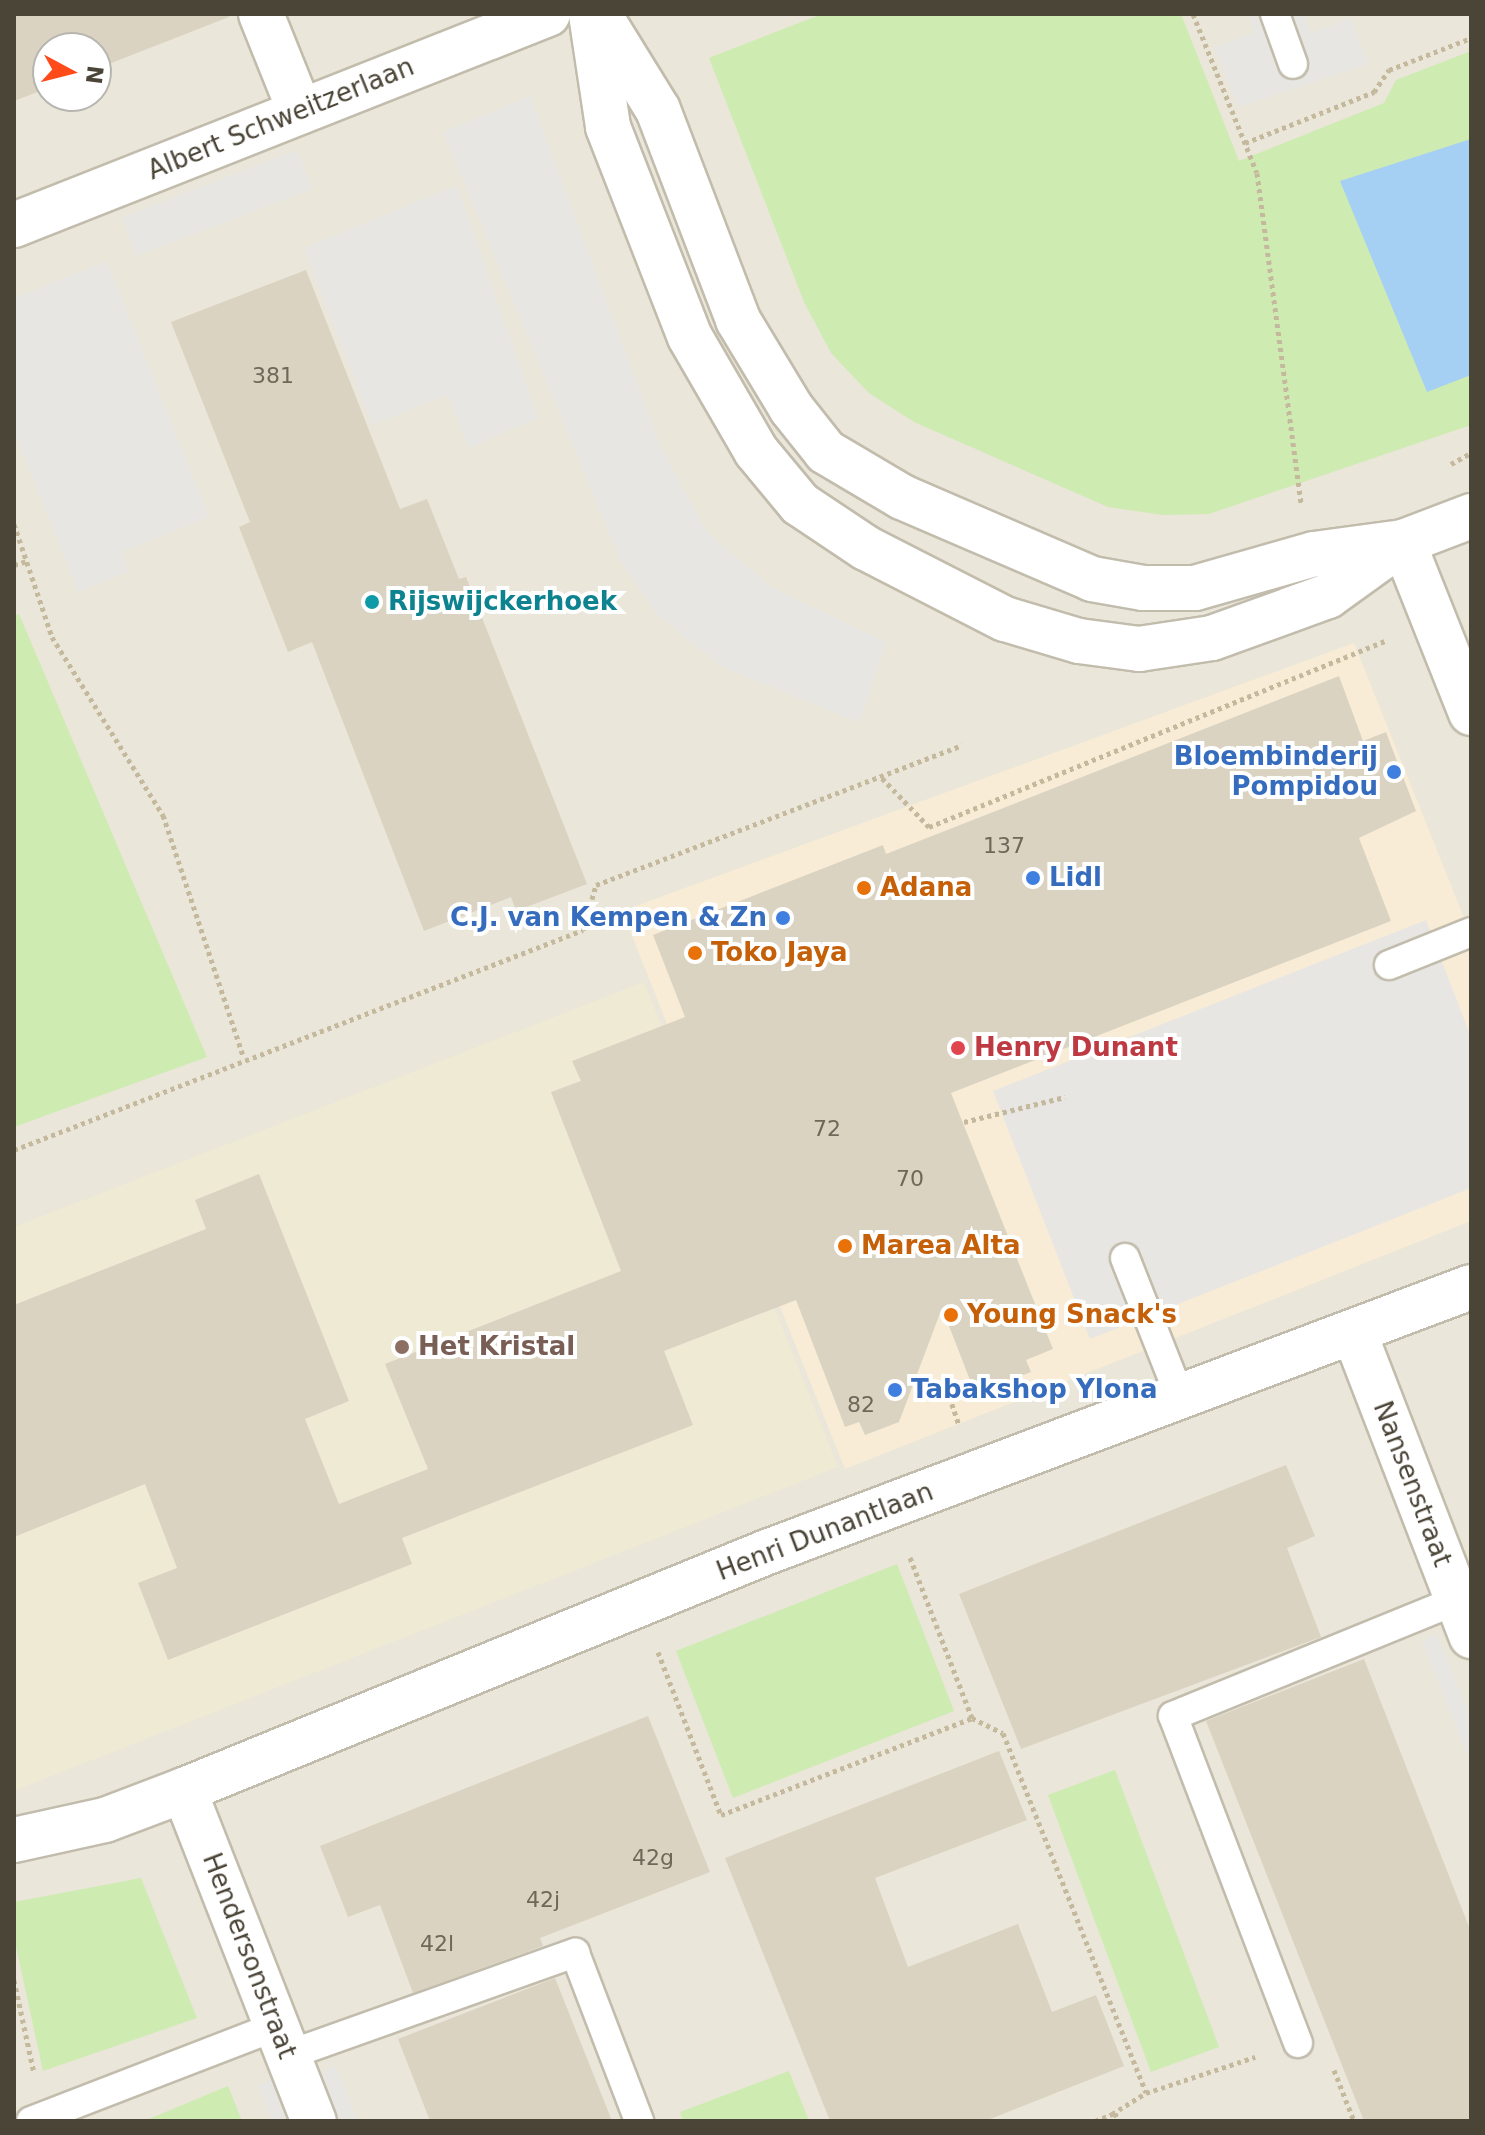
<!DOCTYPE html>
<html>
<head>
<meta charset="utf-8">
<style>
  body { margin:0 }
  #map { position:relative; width:1485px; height:2135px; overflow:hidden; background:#f6f3eb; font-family:"DejaVu Sans",sans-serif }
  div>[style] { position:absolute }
  .residential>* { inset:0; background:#eae6d9 }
  .commercial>* { inset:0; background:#f8ecd6 }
  .education>* { inset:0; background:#efead4 }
  .green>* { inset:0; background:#ceebb2 }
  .parking>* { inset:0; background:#e7e6e2 }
  .water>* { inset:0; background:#a6cff4 }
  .building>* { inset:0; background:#dbd3c2 }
  .path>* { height:5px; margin-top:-2.5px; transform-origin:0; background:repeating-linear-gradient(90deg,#c5b99d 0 4px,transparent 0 8px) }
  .roads { filter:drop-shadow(2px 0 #c2bcac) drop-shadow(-2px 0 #c2bcac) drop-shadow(0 2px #c2bcac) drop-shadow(0 -2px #c2bcac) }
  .service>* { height:28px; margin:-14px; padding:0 14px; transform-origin:14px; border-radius:14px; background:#fff }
  .minor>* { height:44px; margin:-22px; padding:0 22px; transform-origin:22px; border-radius:22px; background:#fff }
  .tertiary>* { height:44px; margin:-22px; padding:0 22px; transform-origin:22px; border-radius:22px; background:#fff }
  .dots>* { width:22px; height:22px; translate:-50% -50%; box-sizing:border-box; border:4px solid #fff; border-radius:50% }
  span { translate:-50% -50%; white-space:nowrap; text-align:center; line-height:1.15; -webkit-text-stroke:8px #fff; paint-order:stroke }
  .number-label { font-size:22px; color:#6f685a }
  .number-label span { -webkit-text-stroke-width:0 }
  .street-label { font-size:26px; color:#4b4538 }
  .culture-label { font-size:26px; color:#0d838f; font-weight:700 }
  .left { translate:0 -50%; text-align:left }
  .shop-label { font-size:26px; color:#366cbe; font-weight:700 }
  .right { translate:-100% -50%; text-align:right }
  .food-label { font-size:26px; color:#c56008; font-weight:700 }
  .health-label { font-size:26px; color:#be3a42; font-weight:700 }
  .education-label { font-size:26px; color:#785e54; font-weight:700 }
  .frame { position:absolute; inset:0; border:16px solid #4b4538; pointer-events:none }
  .north { position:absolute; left:32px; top:32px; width:80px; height:80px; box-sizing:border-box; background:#fff; border:2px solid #b7b5af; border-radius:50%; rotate:97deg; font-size:22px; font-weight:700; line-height:32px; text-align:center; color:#4b4538 }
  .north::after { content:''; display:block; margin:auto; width:28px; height:36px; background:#ff4b19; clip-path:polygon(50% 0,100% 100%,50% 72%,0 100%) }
</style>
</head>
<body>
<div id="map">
  <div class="residential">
    <div style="clip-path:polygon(evenodd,14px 14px,1471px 14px,1471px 2121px,14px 2121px,14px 14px,48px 48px,96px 48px,96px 96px,48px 96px,48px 48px)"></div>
  </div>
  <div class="commercial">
    <div style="clip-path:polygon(1354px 643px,1471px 935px,1471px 1221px,845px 1469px,622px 911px)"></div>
  </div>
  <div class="education">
    <div style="clip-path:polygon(644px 982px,838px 1467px,16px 1790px,14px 1227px)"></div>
  </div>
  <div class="green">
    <div style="clip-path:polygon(822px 14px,1181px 14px,1239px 161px,1384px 103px,1396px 80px,1471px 51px,1471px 425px,1209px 514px,1163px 515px,1108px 507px,914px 422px,869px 393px,831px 353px,804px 302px,709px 58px)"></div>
    <div style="clip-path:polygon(19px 614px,207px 1057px,14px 1127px,14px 616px)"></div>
    <div style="clip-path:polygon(897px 1564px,954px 1711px,733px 1798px,676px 1651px)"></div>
    <div style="clip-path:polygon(1115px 1770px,1219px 2047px,1151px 2072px,1048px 1795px)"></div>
    <div style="clip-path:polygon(141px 1878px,197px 2018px,43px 2071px,14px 1937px,14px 1902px)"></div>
    <div style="clip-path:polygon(789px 2071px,809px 2121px,683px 2121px,680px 2112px)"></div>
    <div style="clip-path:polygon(228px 2086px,242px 2121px,144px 2121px)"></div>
  </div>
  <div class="parking">
    <div style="clip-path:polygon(1248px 14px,1303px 14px,1311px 33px,1350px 18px,1369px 64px,1238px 107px,1214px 47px,1254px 32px)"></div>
    <div style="clip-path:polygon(530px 96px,660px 444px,706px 531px,773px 588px,886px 642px,859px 723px,721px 666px,658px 616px,621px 562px,443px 132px)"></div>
    <div style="clip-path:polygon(297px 150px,313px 189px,136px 256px,122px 217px)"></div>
    <div style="clip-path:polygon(457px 185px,538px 418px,469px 448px,448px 395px,372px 425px,304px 248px)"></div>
    <div style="clip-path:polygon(107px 261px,209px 517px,122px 552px,128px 572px,78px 592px,14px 432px,14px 298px)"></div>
    <div style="clip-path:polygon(1426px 920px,1471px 1037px,1471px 1188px,1090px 1339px,993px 1091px)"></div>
    <div style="clip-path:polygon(1437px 1634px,1471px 1720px,1471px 1764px,1422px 1641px)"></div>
    <div style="clip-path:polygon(336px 2066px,358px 2121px,340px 2121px,320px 2072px)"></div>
    <div style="clip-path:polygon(274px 2079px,291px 2121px,272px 2121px,258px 2085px)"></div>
  </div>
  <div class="water">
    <div style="clip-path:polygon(1471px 139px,1471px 375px,1427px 392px,1340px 181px)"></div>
  </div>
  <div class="building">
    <div style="clip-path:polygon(14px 14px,228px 14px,229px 17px,96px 69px,96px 48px,48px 48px,48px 88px,14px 101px)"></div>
    <div style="clip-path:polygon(306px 270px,400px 509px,427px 499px,459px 579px,466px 577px,587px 884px,516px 911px,511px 897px,424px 931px,312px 642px,288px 652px,239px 527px,250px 522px,171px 322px)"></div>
    <div style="clip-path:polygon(1339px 676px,1363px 741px,1386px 732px,1416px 811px,1359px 838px,1391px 921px,951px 1093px,1053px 1349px,1026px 1360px,1031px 1372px,975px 1393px,942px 1308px,899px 1422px,865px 1435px,859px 1422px,845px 1427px,796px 1300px,664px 1351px,693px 1425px,402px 1538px,412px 1564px,168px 1660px,138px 1583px,177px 1568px,145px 1484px,14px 1537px,14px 1305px,206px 1229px,195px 1200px,259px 1174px,349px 1401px,305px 1419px,339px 1504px,428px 1469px,385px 1364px,621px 1271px,551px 1092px,581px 1081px,572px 1061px,685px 1017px,653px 935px,883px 845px,886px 854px)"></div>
    <div style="clip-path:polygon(1286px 1465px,1315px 1536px,1287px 1548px,1321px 1637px,1021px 1749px,959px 1594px)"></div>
    <div style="clip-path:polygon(1364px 1659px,1471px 1932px,1471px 2121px,1364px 2121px,1206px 1721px)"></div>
    <div style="clip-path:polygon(648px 1716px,710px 1872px,540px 1938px,543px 1946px,413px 1993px,380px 1905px,348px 1917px,320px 1846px)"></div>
    <div style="clip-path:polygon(999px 1751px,1027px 1820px,875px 1878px,908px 1967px,1018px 1924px,1052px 2012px,1096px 1995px,1124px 2066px,985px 2121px,830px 2121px,725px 1858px)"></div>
    <div style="clip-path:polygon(555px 1978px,612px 2121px,430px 2121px,398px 2039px)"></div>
  </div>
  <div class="path">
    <div style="left:1193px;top:14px;width:171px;rotate:68.1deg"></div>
    <div style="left:1257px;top:173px;width:334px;rotate:82.4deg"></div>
    <div style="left:1245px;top:143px;width:139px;rotate:-21.6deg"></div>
    <div style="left:1374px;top:92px;width:27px;rotate:-56deg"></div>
    <div style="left:1389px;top:70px;width:88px;rotate:-21.3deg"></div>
    <div style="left:1451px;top:464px;width:23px;rotate:-29deg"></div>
    <div style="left:14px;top:524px;width:119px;rotate:71.4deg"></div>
    <div style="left:52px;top:637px;width:210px;rotate:58.1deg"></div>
    <div style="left:163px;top:815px;width:256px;rotate:71.6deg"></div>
    <div style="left:14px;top:565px;width:14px;rotate:-17deg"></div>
    <div style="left:882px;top:778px;width:68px;rotate:46.2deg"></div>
    <div style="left:929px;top:827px;width:492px;rotate:-22.2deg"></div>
    <div style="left:964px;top:1122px;width:104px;rotate:-13.9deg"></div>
    <div style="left:14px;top:1150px;width:610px;rotate:-21.14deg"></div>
    <div style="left:583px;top:930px;width:47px;rotate:-73.9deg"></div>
    <div style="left:596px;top:885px;width:392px;rotate:-20.9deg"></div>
    <div style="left:944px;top:1381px;width:46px;rotate:71.2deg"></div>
    <div style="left:658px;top:1652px;width:175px;rotate:68.9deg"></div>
    <div style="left:721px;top:1815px;width:269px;rotate:-21.1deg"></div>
    <div style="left:972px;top:1718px;width:175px;rotate:-111.1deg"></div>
    <div style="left:972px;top:1718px;width:34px;rotate:26deg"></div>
    <div style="left:1003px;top:1733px;width:387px;rotate:68.3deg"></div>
    <div style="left:14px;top:1980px;width:95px;rotate:77.9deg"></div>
    <div style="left:1334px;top:2070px;width:55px;rotate:68.6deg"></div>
    <div style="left:1112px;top:2114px;width:40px;rotate:-32deg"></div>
    <div style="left:1146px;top:2093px;width:115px;rotate:-18.3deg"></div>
    <div style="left:1095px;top:2121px;width:22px;rotate:-22deg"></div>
    <div style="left:1115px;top:2113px;width:9px;rotate:69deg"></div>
  </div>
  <div class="roads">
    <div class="service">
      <div style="left:1275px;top:14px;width:53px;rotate:70.2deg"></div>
      <div style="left:1389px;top:965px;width:88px;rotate:-21.9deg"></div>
      <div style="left:1125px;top:1258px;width:149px;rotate:68.4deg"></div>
      <div style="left:1298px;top:2043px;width:350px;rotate:-110.9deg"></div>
      <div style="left:1173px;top:1716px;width:321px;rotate:-22.2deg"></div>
      <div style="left:288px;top:2055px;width:305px;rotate:-19.6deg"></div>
      <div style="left:575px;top:1953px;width:180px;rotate:69.1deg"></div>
      <div style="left:31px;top:2121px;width:264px;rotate:-21.1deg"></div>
    </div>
    <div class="minor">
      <div style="left:261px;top:14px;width:105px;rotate:68.1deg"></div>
      <div style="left:14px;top:225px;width:574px;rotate:-21.56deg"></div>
      <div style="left:1403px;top:542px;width:184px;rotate:68.3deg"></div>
      <div style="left:1354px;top:1332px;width:326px;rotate:68.9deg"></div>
      <div style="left:184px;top:1790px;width:356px;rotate:68.6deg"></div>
      <div style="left:14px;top:1840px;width:93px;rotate:-12.4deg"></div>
      <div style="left:105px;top:1820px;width:85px;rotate:-20.8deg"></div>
      <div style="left:184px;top:1790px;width:630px;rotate:-22.21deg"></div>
      <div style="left:767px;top:1552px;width:752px;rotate:-20.63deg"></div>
    </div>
    <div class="tertiary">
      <div style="left:591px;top:14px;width:114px;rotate:81.4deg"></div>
      <div style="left:608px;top:127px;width:225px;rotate:68.7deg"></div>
      <div style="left:690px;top:337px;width:132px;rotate:59.9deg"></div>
      <div style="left:756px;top:451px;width:69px;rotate:50.3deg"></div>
      <div style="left:800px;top:504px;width:79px;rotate:33.7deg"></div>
      <div style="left:866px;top:548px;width:156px;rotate:27.1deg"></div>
      <div style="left:1005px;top:619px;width:77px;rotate:16.6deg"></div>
      <div style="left:1079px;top:641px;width:61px;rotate:7.6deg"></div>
      <div style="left:1139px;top:649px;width:74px;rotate:-8.6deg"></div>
      <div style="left:1212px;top:638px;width:123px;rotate:-19.9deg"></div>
      <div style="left:1328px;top:596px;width:92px;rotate:-35.8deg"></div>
      <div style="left:600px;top:16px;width:110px;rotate:58.3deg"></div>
      <div style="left:658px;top:110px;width:225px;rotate:69.1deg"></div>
      <div style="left:738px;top:320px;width:103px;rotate:58.9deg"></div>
      <div style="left:791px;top:408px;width:56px;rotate:51.5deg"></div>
      <div style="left:826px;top:452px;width:88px;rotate:30.6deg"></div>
      <div style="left:902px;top:497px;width:207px;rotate:23.3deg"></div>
      <div style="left:1092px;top:579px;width:52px;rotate:10deg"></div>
      <div style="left:1143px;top:588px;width:52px"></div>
      <div style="left:1195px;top:588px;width:124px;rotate:-15.9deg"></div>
      <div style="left:1314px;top:554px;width:90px;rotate:-7.7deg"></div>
      <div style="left:1403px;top:542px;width:73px;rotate:-20.9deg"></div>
    </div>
  </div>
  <div class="dots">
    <div style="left:372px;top:602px;background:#0f9aa8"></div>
    <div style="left:1394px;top:772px;background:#3f7fe0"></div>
    <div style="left:1033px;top:878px;background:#3f7fe0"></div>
    <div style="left:864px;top:888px;background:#e8710a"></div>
    <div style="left:783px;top:918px;background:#3f7fe0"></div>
    <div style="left:695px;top:953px;background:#e8710a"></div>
    <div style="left:958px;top:1048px;background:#e0444e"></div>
    <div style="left:845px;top:1246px;background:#e8710a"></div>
    <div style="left:951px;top:1315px;background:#e8710a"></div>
    <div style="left:402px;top:1347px;background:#8d6e63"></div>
    <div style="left:895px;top:1390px;background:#3f7fe0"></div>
  </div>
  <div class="number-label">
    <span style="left:273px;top:376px">381</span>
    <span style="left:1004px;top:846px">137</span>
    <span style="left:827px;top:1129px">72</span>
    <span style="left:910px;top:1179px">70</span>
    <span style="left:861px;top:1405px">82</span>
    <span style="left:653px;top:1858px">42g</span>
    <span style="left:543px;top:1900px">42j</span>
    <span style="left:437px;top:1944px">42l</span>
  </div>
  <div class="street-label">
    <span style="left:281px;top:119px;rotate:-22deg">Albert Schweitzerlaan</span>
    <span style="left:1412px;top:1484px;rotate:69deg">Nansenstraat</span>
    <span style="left:825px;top:1532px;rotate:-21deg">Henri Dunantlaan</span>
    <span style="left:249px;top:1956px;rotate:69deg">Hendersonstraat</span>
  </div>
  <div class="culture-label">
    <span class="left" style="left:388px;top:602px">Rijswijckerhoek</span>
  </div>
  <div class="shop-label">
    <span class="right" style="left:1378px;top:772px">Bloembinderij<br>Pompidou</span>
    <span class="left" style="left:1049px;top:878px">Lidl</span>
    <span class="right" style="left:767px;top:918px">C.J. van Kempen &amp; Zn</span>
    <span class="left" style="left:911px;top:1390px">Tabakshop Ylona</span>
  </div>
  <div class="food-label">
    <span class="left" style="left:880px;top:888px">Adana</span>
    <span class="left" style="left:711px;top:953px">Toko Jaya</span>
    <span class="left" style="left:861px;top:1246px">Marea Alta</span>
    <span class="left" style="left:967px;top:1315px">Young Snack's</span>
  </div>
  <div class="health-label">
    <span class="left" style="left:974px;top:1048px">Henry Dunant</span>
  </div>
  <div class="education-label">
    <span class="left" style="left:418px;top:1347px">Het Kristal</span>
  </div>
  <div class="frame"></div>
  <div class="north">N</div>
</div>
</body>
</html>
